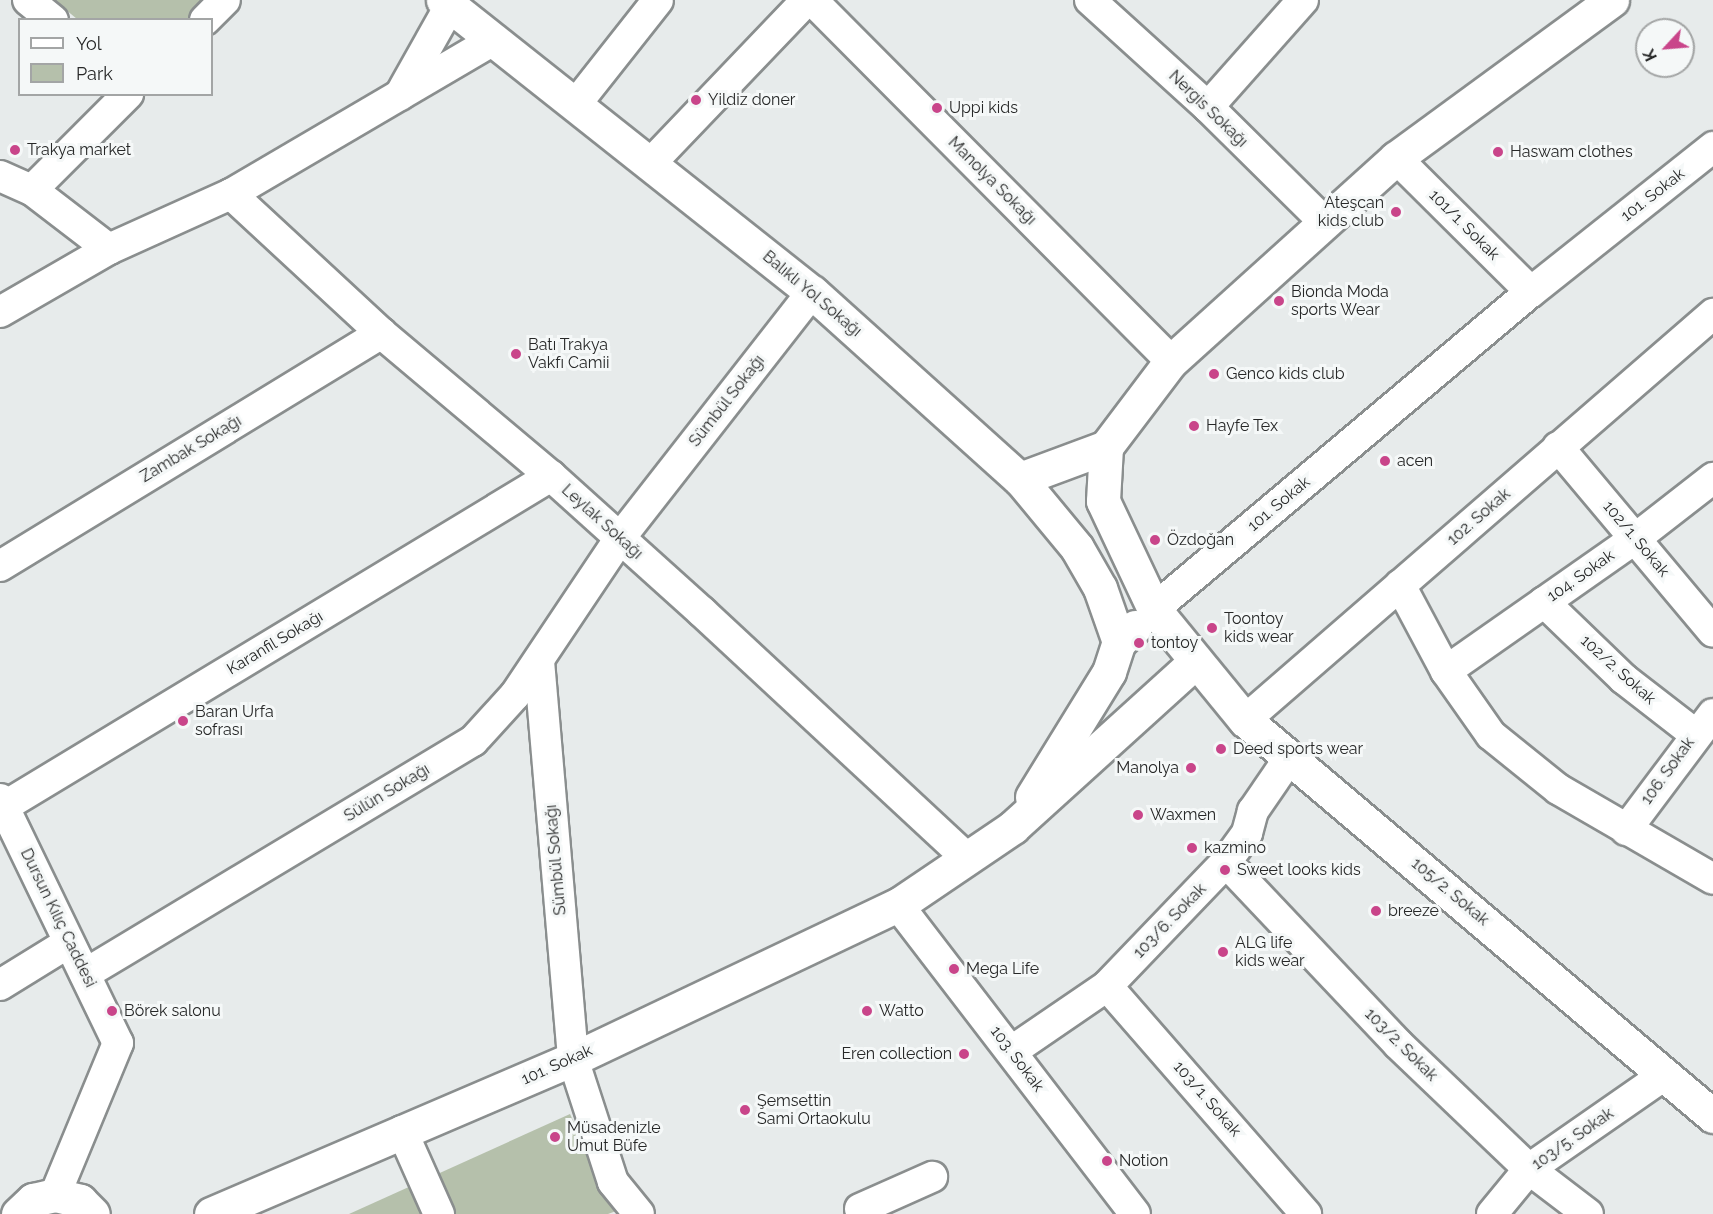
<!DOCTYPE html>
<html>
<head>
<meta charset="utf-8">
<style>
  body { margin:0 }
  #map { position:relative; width:1713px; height:1214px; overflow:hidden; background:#e7ebeb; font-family:Raleway,sans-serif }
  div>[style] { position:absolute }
  .green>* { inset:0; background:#b5c0ab }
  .roads { filter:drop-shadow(2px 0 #8a8e8e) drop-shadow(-2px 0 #8a8e8e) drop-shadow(0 2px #8a8e8e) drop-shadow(0 -2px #8a8e8e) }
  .street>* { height:30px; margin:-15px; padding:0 15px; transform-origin:15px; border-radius:15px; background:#fff }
  .secondary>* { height:33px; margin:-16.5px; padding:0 16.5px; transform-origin:16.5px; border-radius:16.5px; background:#fff }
  .dots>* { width:16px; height:16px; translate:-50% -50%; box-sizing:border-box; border:3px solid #f5f8f8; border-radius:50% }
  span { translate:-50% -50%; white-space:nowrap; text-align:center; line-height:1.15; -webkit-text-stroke:6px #f5f8f8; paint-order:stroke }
  .poi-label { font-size:16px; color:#272828 }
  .left { translate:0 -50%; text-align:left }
  .right { translate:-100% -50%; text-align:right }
  .street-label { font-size:16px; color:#272828 }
  .legend { position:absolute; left:18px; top:18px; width:195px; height:78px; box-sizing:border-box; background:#f5f8f8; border:2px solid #a3a5a5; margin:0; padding:8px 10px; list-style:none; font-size:18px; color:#272828 }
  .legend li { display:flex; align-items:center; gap:12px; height:30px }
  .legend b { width:30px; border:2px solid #a3a5a5 }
  .north { position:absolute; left:1635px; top:18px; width:60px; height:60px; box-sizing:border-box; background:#f5f8f8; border:2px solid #a3a5a5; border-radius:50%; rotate:244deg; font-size:16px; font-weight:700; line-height:24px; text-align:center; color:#272828 }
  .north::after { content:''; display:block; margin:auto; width:21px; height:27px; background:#c9458a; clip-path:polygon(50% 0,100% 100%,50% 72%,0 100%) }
</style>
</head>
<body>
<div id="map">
  <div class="green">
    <div style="clip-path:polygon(54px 0,207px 0,188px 20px,77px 19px)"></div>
    <div style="clip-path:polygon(570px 1114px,616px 1211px,608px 1214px,349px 1214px)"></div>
  </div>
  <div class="roads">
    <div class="street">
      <div style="left:28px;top:0;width:32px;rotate:39deg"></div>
      <div style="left:812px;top:0;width:509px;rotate:45.16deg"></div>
      <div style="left:1090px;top:0;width:159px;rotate:42.2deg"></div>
      <div style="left:1208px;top:107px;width:162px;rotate:44.7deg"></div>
      <div style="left:205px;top:20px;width:28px;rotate:-45deg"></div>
      <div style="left:400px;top:95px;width:102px;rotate:-60.7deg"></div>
      <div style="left:576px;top:104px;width:132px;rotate:-51.7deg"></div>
      <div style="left:1208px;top:107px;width:143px;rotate:-48.4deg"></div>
      <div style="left:1396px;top:158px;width:190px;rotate:44.8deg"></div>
      <div style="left:651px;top:163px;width:226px;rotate:-46.3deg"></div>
      <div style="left:0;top:176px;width:35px;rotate:24deg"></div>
      <div style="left:32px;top:190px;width:97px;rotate:37.5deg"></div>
      <div style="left:32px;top:190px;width:136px;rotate:-45deg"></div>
      <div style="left:231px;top:194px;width:205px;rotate:42.8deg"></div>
      <div style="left:381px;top:333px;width:222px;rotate:40.1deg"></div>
      <div style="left:551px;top:476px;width:203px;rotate:42deg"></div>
      <div style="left:702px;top:612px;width:362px;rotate:42.9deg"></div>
      <div style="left:0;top:312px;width:126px;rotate:-30deg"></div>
      <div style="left:109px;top:249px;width:134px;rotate:-24.3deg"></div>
      <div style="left:231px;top:194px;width:305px;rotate:-30.4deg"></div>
      <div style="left:1558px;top:447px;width:241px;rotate:50deg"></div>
      <div style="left:0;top:566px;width:447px;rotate:-31.4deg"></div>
      <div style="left:1400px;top:585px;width:98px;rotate:61.9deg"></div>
      <div style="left:1446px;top:671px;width:78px;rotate:54.9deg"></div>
      <div style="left:1491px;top:735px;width:86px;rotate:38.9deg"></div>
      <div style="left:1558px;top:789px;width:179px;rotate:30.1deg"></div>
      <div style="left:1544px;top:602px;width:111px;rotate:43.9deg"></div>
      <div style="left:1624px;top:679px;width:90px;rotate:37.8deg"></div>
      <div style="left:1154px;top:609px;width:493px;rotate:-40.1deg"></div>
      <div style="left:1531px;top:292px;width:233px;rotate:-38.5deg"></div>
      <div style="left:539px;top:661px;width:399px;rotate:85.1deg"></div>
      <div style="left:573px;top:1059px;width:129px;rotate:72deg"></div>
      <div style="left:613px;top:1182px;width:41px;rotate:50.9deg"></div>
      <div style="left:1446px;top:671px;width:232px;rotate:-35deg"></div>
      <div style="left:1636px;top:538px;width:98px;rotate:-37.9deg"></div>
      <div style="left:1245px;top:720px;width:620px;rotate:-40.94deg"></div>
      <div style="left:0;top:799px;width:271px;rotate:64.2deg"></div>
      <div style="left:118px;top:1043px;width:165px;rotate:112.5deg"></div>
      <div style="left:0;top:809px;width:644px;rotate:-31.15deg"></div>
      <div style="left:1626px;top:830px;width:145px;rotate:-53.1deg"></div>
      <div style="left:1226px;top:862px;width:250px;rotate:46.6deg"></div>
      <div style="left:1398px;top:1044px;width:181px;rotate:43.7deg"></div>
      <div style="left:1529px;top:1169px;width:74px;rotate:37.3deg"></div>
      <div style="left:898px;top:905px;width:389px;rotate:52.5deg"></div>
      <div style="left:85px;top:974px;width:453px;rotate:-31deg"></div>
      <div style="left:473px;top:741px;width:62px;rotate:-47.6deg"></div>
      <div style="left:515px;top:695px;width:189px;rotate:-56.2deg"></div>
      <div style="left:620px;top:538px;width:312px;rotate:-52deg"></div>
      <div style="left:0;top:985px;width:80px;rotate:-31.7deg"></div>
      <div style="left:1107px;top:986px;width:303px;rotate:48.9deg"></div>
      <div style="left:1012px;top:1051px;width:115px;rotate:-34.4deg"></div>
      <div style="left:1107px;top:986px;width:172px;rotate:-46.2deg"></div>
      <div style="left:1226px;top:862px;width:36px;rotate:-54deg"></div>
      <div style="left:1247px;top:833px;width:23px;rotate:-75deg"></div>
      <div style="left:1253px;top:811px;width:65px;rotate:-55.6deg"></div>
      <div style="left:402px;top:1131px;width:91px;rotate:66deg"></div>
      <div style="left:860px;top:1209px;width:79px;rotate:-24deg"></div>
      <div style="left:1492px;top:1214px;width:58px;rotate:-50.6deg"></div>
      <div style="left:1529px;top:1169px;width:165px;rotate:-34.8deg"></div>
    </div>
    <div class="secondary">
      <div style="left:443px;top:0;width:471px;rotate:38.4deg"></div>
      <div style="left:812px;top:292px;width:280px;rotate:42deg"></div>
      <div style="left:1020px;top:479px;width:89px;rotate:50.4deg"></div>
      <div style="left:1077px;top:548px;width:46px;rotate:60.1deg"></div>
      <div style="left:1100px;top:588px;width:57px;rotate:70.6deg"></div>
      <div style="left:1612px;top:0;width:268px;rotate:143.8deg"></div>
      <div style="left:1396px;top:158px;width:303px;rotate:137.9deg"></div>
      <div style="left:1171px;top:361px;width:108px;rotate:127.1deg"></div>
      <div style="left:1106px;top:447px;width:54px;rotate:93.2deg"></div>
      <div style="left:1103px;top:501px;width:119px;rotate:64.7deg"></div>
      <div style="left:1154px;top:609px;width:144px;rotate:50.7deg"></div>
      <div style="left:1245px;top:720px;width:613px;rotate:40.24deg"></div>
      <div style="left:1020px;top:479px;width:92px;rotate:-20.4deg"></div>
      <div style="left:1032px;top:797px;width:147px;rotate:-58.4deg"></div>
      <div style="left:1109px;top:672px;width:32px;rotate:-72deg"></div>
      <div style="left:1119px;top:642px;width:22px;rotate:-43deg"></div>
      <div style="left:18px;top:1214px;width:21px;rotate:-43deg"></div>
      <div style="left:33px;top:1200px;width:23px;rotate:-13deg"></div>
      <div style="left:55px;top:1195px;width:26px;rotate:13deg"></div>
      <div style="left:80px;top:1201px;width:18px;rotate:45deg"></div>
      <div style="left:211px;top:1214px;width:394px;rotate:-23.2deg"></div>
      <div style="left:573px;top:1059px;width:360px;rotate:-25.4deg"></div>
      <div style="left:898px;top:905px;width:139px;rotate:-34.1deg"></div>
      <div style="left:1013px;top:827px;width:246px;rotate:-42.2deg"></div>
    </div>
  </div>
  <div class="dots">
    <div style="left:696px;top:100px;background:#c9458a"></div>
    <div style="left:937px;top:108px;background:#c9458a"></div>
    <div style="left:15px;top:150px;background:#c9458a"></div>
    <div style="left:1498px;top:152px;background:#c9458a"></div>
    <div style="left:1396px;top:212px;background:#c9458a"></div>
    <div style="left:1279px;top:301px;background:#c9458a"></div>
    <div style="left:516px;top:354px;background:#c9458a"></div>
    <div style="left:1214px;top:374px;background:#c9458a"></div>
    <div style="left:1194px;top:426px;background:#c9458a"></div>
    <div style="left:1385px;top:461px;background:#c9458a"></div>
    <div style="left:1155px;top:540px;background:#c9458a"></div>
    <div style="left:1212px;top:628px;background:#c9458a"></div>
    <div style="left:1139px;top:643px;background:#c9458a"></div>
    <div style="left:183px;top:721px;background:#c9458a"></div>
    <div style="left:1221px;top:749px;background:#c9458a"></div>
    <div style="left:1191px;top:768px;background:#c9458a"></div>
    <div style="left:1138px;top:815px;background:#c9458a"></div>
    <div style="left:1192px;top:848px;background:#c9458a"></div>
    <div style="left:1225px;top:870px;background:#c9458a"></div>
    <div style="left:1376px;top:911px;background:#c9458a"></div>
    <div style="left:1223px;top:952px;background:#c9458a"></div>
    <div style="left:954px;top:969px;background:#c9458a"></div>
    <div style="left:112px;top:1011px;background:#c9458a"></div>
    <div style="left:867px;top:1011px;background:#c9458a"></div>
    <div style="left:964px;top:1054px;background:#c9458a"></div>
    <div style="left:745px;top:1110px;background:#c9458a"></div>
    <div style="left:555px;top:1137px;background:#c9458a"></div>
    <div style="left:1107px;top:1161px;background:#c9458a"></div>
  </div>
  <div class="poi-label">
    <span class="left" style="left:708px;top:100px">Yildiz doner</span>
    <span class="left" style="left:949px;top:108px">Uppi kids</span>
    <span class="left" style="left:27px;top:150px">Trakya market</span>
    <span class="left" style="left:1510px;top:152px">Haswam clothes</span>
    <span class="right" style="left:1384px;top:212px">Ateşcan<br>kids club</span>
    <span class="left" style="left:1291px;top:301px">Bionda Moda<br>sports Wear</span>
    <span class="left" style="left:528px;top:354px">Batı Trakya<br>Vakfı Camii</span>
    <span class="left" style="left:1226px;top:374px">Genco kids club</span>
    <span class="left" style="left:1206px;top:426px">Hayfe Tex</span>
    <span class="left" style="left:1397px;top:461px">acen</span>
    <span class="left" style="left:1167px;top:540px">Özdoğan</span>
    <span class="left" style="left:1224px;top:628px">Toontoy<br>kids wear</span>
    <span class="left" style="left:1151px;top:643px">tontoy</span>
    <span class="left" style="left:195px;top:721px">Baran Urfa<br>sofrası</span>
    <span class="left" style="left:1233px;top:749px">Deed sports wear</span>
    <span class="right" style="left:1179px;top:768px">Manolya</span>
    <span class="left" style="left:1150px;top:815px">Waxmen</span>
    <span class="left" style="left:1204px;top:848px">kazmino</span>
    <span class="left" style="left:1237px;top:870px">Sweet looks kids</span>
    <span class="left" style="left:1388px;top:911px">breeze</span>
    <span class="left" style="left:1235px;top:952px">ALG life<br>kids wear</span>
    <span class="left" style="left:966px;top:969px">Mega Life</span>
    <span class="left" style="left:124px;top:1011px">Börek salonu</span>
    <span class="left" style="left:879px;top:1011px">Watto</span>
    <span class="right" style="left:952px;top:1054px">Eren collection</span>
    <span class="left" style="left:757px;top:1110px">Şemsettin<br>Sami Ortaokulu</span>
    <span class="left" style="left:567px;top:1137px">Müsadenizle<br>Umut Büfe</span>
    <span class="left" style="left:1119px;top:1161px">Notion</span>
  </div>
  <div class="street-label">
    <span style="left:1208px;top:109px;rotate:44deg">Nergis Sokağı</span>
    <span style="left:992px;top:181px;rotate:45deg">Manolya Sokağı</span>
    <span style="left:1653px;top:195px;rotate:-38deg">101. Sokak</span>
    <span style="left:1464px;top:225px;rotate:45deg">101/1. Sokak</span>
    <span style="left:812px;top:294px;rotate:40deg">Balıklı Yol Sokağı</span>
    <span style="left:727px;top:401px;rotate:-52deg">Sümbül Sokağı</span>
    <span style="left:191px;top:449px;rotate:-31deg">Zambak Sokağı</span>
    <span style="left:1279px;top:504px;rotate:-40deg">101. Sokak</span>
    <span style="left:1479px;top:517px;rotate:-41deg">102. Sokak</span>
    <span style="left:602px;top:522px;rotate:42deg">Leylak Sokağı</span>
    <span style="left:1636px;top:539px;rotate:50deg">102/1. Sokak</span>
    <span style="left:1581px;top:576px;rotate:-35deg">104. Sokak</span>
    <span style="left:275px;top:643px;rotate:-31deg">Karanfil Sokağı</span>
    <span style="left:1618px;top:670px;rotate:42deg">102/2. Sokak</span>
    <span style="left:1668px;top:771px;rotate:-54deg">106. Sokak</span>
    <span style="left:387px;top:793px;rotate:-31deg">Sülün Sokağı</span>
    <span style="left:556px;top:860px;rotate:-95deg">Sümbül Sokağı</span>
    <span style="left:1450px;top:892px;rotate:40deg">105/2. Sokak</span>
    <span style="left:58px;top:918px;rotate:64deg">Dursun Kılıç Caddesi</span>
    <span style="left:1170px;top:921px;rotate:-46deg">103/6. Sokak</span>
    <span style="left:1401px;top:1045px;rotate:45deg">103/2. Sokak</span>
    <span style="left:1017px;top:1059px;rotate:53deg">103. Sokak</span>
    <span style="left:557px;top:1065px;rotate:-24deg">101. Sokak</span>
    <span style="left:1207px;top:1099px;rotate:49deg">103/1. Sokak</span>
    <span style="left:1573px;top:1139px;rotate:-35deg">103/5. Sokak</span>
  </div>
  <ul class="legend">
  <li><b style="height:8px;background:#fff"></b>Yol</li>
  <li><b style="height:16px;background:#b5c0ab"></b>Park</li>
  </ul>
  <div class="north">K</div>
</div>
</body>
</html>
